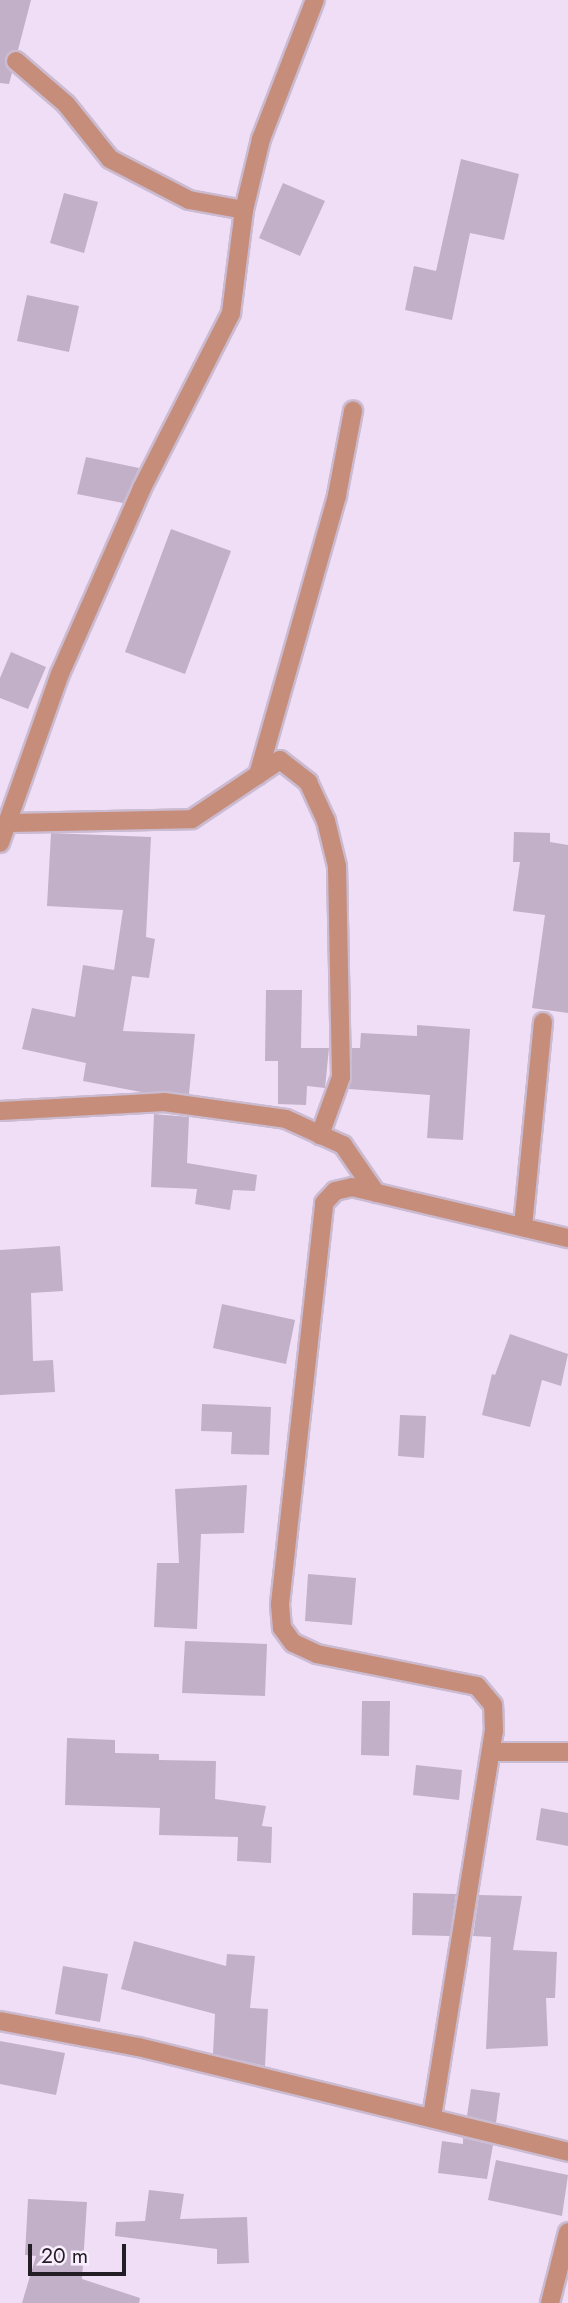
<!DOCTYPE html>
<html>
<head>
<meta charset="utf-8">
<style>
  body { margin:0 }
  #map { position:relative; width:568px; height:2303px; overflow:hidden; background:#f0def7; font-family:Jost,sans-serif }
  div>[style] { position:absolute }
  .building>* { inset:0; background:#c1b0c7 }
  .roads { filter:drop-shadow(2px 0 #cbbbd1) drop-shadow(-2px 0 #cbbbd1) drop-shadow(0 2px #cbbbd1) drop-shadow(0 -2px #cbbbd1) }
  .minor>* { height:18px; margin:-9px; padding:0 9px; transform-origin:9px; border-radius:9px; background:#c68d7b }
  span { translate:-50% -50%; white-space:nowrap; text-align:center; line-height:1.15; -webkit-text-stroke:7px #f9eefd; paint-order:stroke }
  .scale { position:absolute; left:28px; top:2244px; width:98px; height:32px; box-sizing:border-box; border:4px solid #231d26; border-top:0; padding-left:9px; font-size:21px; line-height:24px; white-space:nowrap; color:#231d26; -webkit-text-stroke:5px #f9eefd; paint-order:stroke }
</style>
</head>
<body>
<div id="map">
  <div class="building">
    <div style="clip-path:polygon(0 0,31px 0,18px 50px,5px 58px,12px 73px,9px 84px,0 83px)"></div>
    <div style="clip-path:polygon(461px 159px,519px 174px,504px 240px,470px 233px,452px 320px,405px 310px,414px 266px,436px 271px)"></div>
    <div style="clip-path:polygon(283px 183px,325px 201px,300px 256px,259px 238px)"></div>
    <div style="clip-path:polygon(64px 193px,98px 202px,84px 253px,50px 243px)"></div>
    <div style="clip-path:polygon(27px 295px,79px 306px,69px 352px,17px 341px)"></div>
    <div style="clip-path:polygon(86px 457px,139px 468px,123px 503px,77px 494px)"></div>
    <div style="clip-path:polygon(171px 529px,231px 551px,185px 674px,125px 652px)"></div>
    <div style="clip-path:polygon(11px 652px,46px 667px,28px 709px,0 698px,0 678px)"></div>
    <div style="clip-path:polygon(514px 832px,550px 833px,550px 842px,568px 845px,568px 1013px,532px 1008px,545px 915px,513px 911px,520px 862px,513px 862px)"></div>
    <div style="clip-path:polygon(51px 833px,151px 837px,146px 937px,155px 939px,149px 978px,132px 976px,123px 1031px,195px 1034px,189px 1094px,141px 1092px,83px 1081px,86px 1063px,22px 1049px,32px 1008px,75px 1017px,83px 965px,114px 970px,123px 910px,47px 906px)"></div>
    <div style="clip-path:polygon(266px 990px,302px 990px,301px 1048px,329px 1048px,325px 1088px,307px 1086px,306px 1105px,278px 1104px,278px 1061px,265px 1061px)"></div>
    <div style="clip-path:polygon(417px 1025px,470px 1029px,463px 1140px,427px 1138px,430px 1095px,349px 1089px,352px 1048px,360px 1048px,361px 1033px,417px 1036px)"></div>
    <div style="clip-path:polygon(154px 1114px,189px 1117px,187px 1163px,257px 1175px,255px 1191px,233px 1190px,230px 1210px,195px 1204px,197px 1189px,151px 1187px)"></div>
    <div style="clip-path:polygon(60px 1246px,63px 1291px,31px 1293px,33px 1361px,53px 1360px,55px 1392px,0 1395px,0 1250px)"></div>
    <div style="clip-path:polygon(222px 1304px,295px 1320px,286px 1364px,213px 1348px)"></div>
    <div style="clip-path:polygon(510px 1334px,568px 1354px,561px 1386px,542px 1380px,530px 1427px,482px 1415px,492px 1374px,495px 1375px)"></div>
    <div style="clip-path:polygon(202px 1404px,271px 1407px,269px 1455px,231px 1454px,232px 1432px,201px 1431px)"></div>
    <div style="clip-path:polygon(400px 1415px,426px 1416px,424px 1458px,398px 1456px)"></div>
    <div style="clip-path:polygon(247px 1485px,244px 1533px,201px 1534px,197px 1629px,154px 1627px,157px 1563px,179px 1563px,175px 1489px)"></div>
    <div style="clip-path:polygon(308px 1574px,356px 1578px,352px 1625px,305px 1621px)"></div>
    <div style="clip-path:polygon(185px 1641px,267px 1644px,265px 1696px,182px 1693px)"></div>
    <div style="clip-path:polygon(362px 1701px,390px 1701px,389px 1756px,361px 1755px)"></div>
    <div style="clip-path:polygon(67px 1738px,115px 1740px,115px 1753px,159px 1754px,159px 1760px,216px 1761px,215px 1799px,266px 1806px,262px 1826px,272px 1827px,271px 1863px,237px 1861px,238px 1837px,159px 1835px,160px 1808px,65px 1805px)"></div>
    <div style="clip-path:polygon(416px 1765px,462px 1770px,459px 1800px,413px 1795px)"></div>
    <div style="clip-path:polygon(541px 1808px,568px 1813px,568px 1846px,536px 1840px)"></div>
    <div style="clip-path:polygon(413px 1893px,456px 1894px,450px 1936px,412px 1935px)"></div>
    <div style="clip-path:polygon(479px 1895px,522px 1896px,513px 1950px,557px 1952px,555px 1998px,546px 1998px,548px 2046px,486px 2049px,491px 1937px,473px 1936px)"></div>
    <div style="clip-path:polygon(134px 1941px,226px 1966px,227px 1954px,255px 1956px,250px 2008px,268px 2009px,265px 2066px,213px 2054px,215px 2014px,121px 1989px)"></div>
    <div style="clip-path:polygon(63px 1966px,108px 1974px,100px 2022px,55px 2014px)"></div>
    <div style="clip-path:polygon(0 2041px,65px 2053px,56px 2095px,0 2084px)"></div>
    <div style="clip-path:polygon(471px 2089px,500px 2093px,496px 2123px,467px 2116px)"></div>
    <div style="clip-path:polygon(463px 2138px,493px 2145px,487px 2179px,438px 2173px,442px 2141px,463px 2144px)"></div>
    <div style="clip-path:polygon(496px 2160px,568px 2175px,562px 2216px,488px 2200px)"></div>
    <div style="clip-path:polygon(149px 2190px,184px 2194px,180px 2219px,247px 2217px,249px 2263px,217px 2264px,217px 2249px,115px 2236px,116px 2222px,145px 2221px)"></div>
    <div style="clip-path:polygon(28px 2199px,87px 2202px,82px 2279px,140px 2298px,139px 2303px,22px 2303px,36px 2256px,25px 2255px)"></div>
  </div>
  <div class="roads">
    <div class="minor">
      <div style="left:16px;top:61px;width:66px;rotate:40.7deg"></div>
      <div style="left:66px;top:104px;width:70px;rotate:51.3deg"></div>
      <div style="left:110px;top:159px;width:89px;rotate:27.4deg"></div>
      <div style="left:189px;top:200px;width:56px;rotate:10.3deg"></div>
      <div style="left:258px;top:775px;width:291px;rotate:-74.2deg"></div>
      <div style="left:337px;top:495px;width:86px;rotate:-79.2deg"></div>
      <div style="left:7px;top:823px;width:185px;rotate:-1.2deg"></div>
      <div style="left:192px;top:819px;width:106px;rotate:-33.8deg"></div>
      <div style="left:280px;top:760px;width:36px;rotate:38deg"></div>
      <div style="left:308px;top:782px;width:43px;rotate:65.2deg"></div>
      <div style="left:326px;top:821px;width:46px;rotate:76.3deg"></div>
      <div style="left:337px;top:866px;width:211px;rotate:88.9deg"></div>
      <div style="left:341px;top:1077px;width:62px;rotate:109.9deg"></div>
      <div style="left:0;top:843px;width:179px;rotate:-70.5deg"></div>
      <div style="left:60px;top:674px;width:203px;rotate:-66.2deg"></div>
      <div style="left:142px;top:488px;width:196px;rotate:-63deg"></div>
      <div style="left:231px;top:313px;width:104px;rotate:-82.8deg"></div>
      <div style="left:244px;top:210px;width:73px;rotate:-76.5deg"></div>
      <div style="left:261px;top:139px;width:149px;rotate:-68.8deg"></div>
      <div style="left:0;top:1111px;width:164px;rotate:-3.1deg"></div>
      <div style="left:164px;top:1102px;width:123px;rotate:7.9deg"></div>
      <div style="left:286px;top:1119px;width:63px;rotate:24.5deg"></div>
      <div style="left:343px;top:1145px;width:58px;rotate:55.5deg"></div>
      <div style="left:523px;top:1226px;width:205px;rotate:-84.4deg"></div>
      <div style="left:491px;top:1752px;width:77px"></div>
      <div style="left:0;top:2021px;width:140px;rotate:10.7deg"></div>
      <div style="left:138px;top:2047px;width:443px;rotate:13.7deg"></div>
      <div style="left:432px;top:2117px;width:391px;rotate:-80.9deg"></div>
      <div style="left:494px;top:1731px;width:26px;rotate:-92deg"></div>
      <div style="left:493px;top:1705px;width:25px;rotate:-130deg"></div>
      <div style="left:477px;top:1686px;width:163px;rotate:-168.7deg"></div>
      <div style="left:317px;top:1654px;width:26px;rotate:-155deg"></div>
      <div style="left:293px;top:1643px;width:19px;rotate:-126deg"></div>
      <div style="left:282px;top:1628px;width:24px;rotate:-95deg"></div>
      <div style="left:280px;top:1604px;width:403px;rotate:-83.7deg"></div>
      <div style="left:324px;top:1203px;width:16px;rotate:-47deg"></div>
      <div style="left:335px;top:1191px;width:17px;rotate:-13deg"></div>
      <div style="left:352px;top:1187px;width:222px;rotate:13.3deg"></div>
      <div style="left:550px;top:2303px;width:73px;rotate:-75.8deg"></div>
    </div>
  </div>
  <div class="scale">20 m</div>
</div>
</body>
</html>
